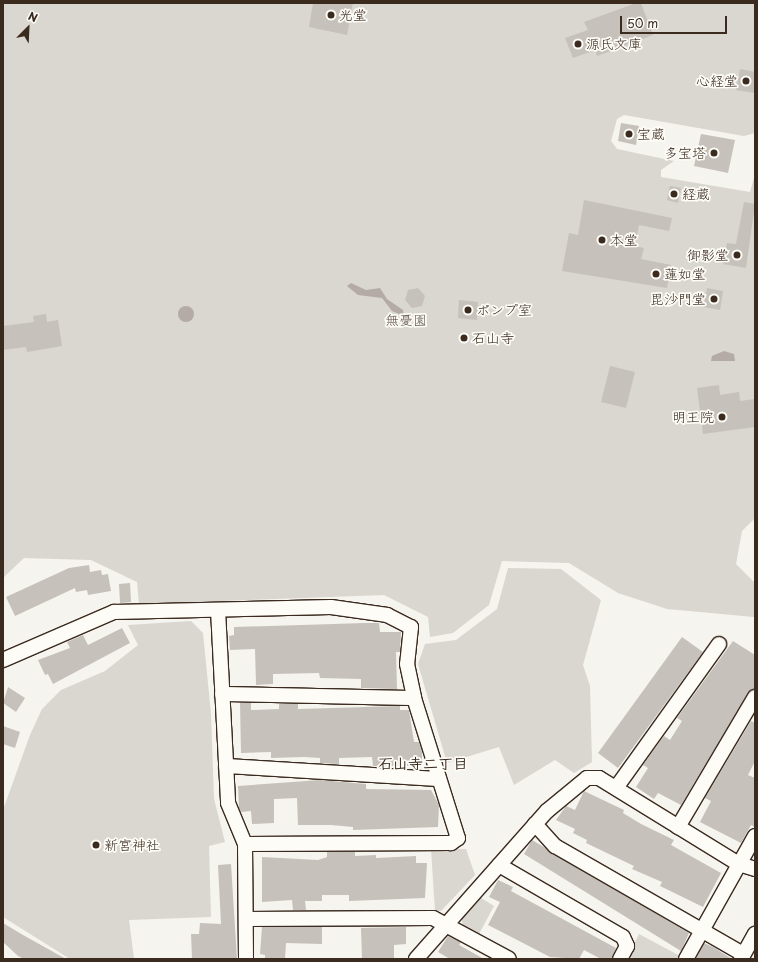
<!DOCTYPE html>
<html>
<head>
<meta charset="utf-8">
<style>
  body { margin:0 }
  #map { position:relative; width:758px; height:962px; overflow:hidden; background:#f5f4ee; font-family:"Playpen Sans","Klee One",sans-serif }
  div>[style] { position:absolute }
  .green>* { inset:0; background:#dad6d0 }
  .water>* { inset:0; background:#b4aca4 }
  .round { border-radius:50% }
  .building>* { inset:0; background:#c7c1bb }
  .roads { filter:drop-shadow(1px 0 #3b2a1e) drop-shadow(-1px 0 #3b2a1e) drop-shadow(0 1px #3b2a1e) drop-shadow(0 -1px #3b2a1e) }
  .minor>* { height:14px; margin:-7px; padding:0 7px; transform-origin:7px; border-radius:7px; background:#fdfcf7 }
  .dots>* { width:11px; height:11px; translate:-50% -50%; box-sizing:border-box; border:2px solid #fdfcf7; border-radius:50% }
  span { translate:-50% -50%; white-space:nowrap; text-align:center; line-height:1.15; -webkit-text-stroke:3.5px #fdfcf7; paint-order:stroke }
  .poi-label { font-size:14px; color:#3b2a1e }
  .left { translate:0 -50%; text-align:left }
  .right { translate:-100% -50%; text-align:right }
  .park-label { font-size:14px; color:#63554a }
  .neighbourhood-label { font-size:15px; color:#3b2a1e; font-weight:700 }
  .frame { position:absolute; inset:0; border:4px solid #3b2a1e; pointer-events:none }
  .north { position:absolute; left:8px; top:8px; width:40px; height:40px; -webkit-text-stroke:3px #fdfcf7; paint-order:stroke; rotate:24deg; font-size:11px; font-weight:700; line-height:16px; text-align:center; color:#3b2a1e }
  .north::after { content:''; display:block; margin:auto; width:14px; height:18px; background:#3b2a1e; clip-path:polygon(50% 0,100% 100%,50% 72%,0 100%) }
  .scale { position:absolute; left:620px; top:16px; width:107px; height:18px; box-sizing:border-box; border:2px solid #3b2a1e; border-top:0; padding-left:5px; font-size:12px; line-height:14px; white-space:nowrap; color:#3b2a1e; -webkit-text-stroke:3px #fdfcf7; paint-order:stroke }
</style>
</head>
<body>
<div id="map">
  <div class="green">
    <div style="clip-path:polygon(3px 3px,755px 3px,755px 133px,744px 136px,624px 115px,617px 119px,611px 141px,617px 149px,674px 161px,661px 170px,661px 177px,750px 192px,755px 174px,755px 518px,742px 531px,736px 564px,755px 583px,754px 617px,667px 609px,618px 593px,569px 563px,502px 561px,489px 605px,453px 633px,430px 637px,428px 617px,384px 595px,139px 604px,137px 582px,91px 560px,24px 558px,3px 578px)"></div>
    <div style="clip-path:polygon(508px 568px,561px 569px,601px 600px,583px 665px,590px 686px,592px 762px,574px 773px,555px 760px,514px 785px,499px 747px,447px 763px,418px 664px,425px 644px,456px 640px,497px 609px)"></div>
    <div style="clip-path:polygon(191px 621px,203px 633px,211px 714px,214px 799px,225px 842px,209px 846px,211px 917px,129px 920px,134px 959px,70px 959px,3px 917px,3px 810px,30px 735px,42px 709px,61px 690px,105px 671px,138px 645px,128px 625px)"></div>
    <div style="clip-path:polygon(431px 849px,466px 849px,475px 875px,441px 911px,435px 911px)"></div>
    <div style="clip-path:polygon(478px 896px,494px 906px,479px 934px,463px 925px,461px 917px)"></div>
    <div style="clip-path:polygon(639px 934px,680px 956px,679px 959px,635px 959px,628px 956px)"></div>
  </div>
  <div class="water">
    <div style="clip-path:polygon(351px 283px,366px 290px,380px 288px,387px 299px,403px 310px,404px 316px,392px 311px,382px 298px,358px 295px,347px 286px)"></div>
    <div class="round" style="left:178px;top:306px;width:16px;height:16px"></div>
    <div style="clip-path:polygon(724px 351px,734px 354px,735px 361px,711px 361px,712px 356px)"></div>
  </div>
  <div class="building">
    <div style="clip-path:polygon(313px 3px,353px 3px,347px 35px,309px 27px)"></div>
    <div style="clip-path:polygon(636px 3px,641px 3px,653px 35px,597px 56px,595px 50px,573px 58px,565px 38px,588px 30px,584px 22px)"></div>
    <div style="clip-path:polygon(740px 69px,755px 72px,755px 93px,736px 90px)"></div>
    <div style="clip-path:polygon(621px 123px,639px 126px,636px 145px,618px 141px)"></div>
    <div style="clip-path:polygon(701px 134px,735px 140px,728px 173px,694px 166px)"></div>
    <div style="clip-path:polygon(670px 186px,681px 188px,678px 203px,667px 200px)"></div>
    <div style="clip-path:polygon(584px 200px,672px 218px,669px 231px,639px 225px,635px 246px,644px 248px,641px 259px,671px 265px,667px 288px,562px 271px,569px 233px,578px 235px)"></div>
    <div style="clip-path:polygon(744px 202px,755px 204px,746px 268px,723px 264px,727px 243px,736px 244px)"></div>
    <div style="clip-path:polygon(418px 288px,425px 296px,422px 306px,412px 308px,405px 300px,408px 290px)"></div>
    <div style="clip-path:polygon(707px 288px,723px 291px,720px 310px,704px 307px)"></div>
    <div style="clip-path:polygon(459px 300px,478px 302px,477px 320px,458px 318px)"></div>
    <div style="clip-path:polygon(46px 314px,47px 322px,58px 320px,62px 346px,27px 352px,26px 347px,3px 350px,3px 326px,34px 322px,33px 316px)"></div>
    <div style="clip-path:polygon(610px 366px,635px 372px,626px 408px,601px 402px)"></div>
    <div style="clip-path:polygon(719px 385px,720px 395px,739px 392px,740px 401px,755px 399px,755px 427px,703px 434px,697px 388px)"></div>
    <div style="clip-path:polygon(89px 565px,90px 572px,101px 570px,102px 575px,108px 574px,111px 591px,88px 595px,87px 590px,76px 592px,75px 588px,15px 616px,6px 597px,69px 568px)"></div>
    <div style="clip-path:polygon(130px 583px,131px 602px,120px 603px,119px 584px)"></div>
    <div style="clip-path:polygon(365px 623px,379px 623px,380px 632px,401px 632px,400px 652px,396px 652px,397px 689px,361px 688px,361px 679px,320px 678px,319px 673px,273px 674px,273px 684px,256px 685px,255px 649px,230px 650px,229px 636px,234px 635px,234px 627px)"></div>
    <div style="clip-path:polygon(122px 628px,130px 643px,53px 684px,48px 674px,45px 675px,38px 660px,70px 648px,67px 642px,83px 635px,88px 645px)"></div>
    <div style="clip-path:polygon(682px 637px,703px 652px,618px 768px,598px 753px)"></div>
    <div style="clip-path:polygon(733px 641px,755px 655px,755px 689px,748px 693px,681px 805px,658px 793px,654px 799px,636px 787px,648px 768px,643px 765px,664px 736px,670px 740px,682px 721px,677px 718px)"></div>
    <div style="clip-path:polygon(8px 687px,25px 698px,16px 712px,3px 703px)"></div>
    <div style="clip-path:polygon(240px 703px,251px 703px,251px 710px,279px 709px,279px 704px,298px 704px,298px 709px,400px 706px,400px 710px,409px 710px,414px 742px,419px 742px,422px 751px,422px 766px,373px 766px,372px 757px,339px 758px,339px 764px,320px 763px,320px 758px,304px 757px,271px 758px,271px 752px,241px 753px)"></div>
    <div style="clip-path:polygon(751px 721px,755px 723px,755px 761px,748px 775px,755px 778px,755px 827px,751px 825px,741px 843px,700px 822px,711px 801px,705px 798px)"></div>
    <div style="clip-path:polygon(3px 726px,20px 732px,15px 748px,3px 744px)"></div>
    <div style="clip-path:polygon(320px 780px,366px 784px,366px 789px,431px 790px,439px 805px,438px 827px,353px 830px,353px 827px,331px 825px,298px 825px,297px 798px,274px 799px,274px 823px,252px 824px,251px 811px,241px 812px,239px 808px,238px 786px)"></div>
    <div style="clip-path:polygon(584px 791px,624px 810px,623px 813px,641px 824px,674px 840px,671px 845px,721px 873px,703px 907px,660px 886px,662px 882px,632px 869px,634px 866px,586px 843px,587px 840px,573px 833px,575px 829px,556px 820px,566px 806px,575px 810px)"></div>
    <div style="clip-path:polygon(532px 840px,689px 933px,681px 951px,524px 854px)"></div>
    <div style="clip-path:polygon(327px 852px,355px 852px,355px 856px,376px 855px,376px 858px,416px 856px,416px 863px,427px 863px,425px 898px,349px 901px,349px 895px,322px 895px,322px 901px,305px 901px,306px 910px,293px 910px,292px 900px,262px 902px,262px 857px,318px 860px,327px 857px)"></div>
    <div style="clip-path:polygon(231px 864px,237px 959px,192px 959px,191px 934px,199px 934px,200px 923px,221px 924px,218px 865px)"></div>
    <div style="clip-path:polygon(498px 880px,513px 887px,511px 891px,616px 948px,611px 959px,601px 959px,584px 950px,579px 959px,550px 957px,488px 925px,500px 902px,489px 897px)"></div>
    <div style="clip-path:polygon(3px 923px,23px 935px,66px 959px,24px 959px,18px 956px,3px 942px)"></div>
    <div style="clip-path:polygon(262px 927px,322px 927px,322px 944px,286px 943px,285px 959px,265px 959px,265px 955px,260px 954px)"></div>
    <div style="clip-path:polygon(406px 927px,406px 944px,394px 945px,394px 959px,362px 959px,361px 928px)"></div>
    <div style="clip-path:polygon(448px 936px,461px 942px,459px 945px,484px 959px,450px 959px,438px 952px)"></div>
    <div style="clip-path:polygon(704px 943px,713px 947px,732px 959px,696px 959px)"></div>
  </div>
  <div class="roads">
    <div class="minor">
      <div style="left:218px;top:610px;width:193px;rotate:87deg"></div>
      <div style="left:228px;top:803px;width:44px;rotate:67.5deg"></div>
      <div style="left:245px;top:844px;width:115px;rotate:89.5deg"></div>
      <div style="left:3px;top:660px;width:121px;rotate:-23.4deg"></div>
      <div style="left:114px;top:612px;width:217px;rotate:-1.3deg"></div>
      <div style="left:331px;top:607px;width:57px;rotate:8.1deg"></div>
      <div style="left:387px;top:615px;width:27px;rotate:27deg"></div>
      <div style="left:411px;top:627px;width:37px;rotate:96deg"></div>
      <div style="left:407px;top:664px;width:35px;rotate:78deg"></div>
      <div style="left:414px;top:698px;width:147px;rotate:72.6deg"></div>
      <div style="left:458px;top:838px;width:9px;rotate:144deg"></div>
      <div style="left:451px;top:843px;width:206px;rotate:179.7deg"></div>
      <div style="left:222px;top:694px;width:192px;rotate:1.2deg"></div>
      <div style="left:226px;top:766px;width:213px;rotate:3.5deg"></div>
      <div style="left:616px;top:788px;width:177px;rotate:-54.4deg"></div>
      <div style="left:535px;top:824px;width:30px;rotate:48deg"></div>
      <div style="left:555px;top:846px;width:217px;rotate:29.9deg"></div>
      <div style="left:678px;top:827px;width:151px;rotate:-59.4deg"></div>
      <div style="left:499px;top:865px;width:143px;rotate:30.1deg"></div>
      <div style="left:623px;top:937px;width:10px;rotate:66deg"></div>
      <div style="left:627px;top:946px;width:15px;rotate:118deg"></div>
      <div style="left:246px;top:919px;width:187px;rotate:-0.3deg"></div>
      <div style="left:433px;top:918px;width:86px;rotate:28.3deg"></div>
      <div style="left:416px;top:959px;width:198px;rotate:-48.5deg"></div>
      <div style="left:547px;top:811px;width:52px;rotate:-39.5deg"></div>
      <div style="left:587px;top:778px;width:12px"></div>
      <div style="left:599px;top:778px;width:164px;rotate:31.6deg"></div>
      <div style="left:739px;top:864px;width:17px;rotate:17deg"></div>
      <div style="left:686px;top:959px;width:141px;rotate:-60.7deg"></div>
      <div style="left:741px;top:959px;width:29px;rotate:-61deg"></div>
    </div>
  </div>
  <div class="dots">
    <div style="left:331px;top:15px;background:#3b2a1e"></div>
    <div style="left:578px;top:44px;background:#3b2a1e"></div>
    <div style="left:746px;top:81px;background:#3b2a1e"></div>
    <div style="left:629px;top:134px;background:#3b2a1e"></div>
    <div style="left:714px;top:153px;background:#3b2a1e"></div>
    <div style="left:674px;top:194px;background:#3b2a1e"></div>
    <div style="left:602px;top:240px;background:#3b2a1e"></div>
    <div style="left:737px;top:255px;background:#3b2a1e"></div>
    <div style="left:656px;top:274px;background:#3b2a1e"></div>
    <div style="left:714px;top:299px;background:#3b2a1e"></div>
    <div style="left:468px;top:310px;background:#3b2a1e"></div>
    <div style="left:464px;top:338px;background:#3b2a1e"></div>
    <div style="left:722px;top:417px;background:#3b2a1e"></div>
    <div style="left:96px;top:845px;background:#3b2a1e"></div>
  </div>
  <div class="poi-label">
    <span class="left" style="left:339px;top:15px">光堂</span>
    <span class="left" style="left:586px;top:44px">源氏文庫</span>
    <span class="right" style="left:738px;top:81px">心経堂</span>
    <span class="left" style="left:637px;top:134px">宝蔵</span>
    <span class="right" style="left:706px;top:153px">多宝塔</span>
    <span class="left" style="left:682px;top:194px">経蔵</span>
    <span class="left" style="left:610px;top:240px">本堂</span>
    <span class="right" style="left:729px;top:255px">御影堂</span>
    <span class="left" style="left:664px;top:274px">蓮如堂</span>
    <span class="right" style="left:706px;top:299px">毘沙門堂</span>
    <span class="left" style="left:476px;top:310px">ポンプ室</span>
    <span class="left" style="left:472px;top:338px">石山寺</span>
    <span class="right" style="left:714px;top:417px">明王院</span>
    <span class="left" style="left:104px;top:845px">新宮神社</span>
  </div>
  <div class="park-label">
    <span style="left:406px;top:320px">無憂園</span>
  </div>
  <div class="neighbourhood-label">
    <span style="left:423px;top:763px">石山寺二丁目</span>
  </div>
  <div class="frame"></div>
  <div class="north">N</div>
  <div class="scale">50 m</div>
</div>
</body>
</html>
